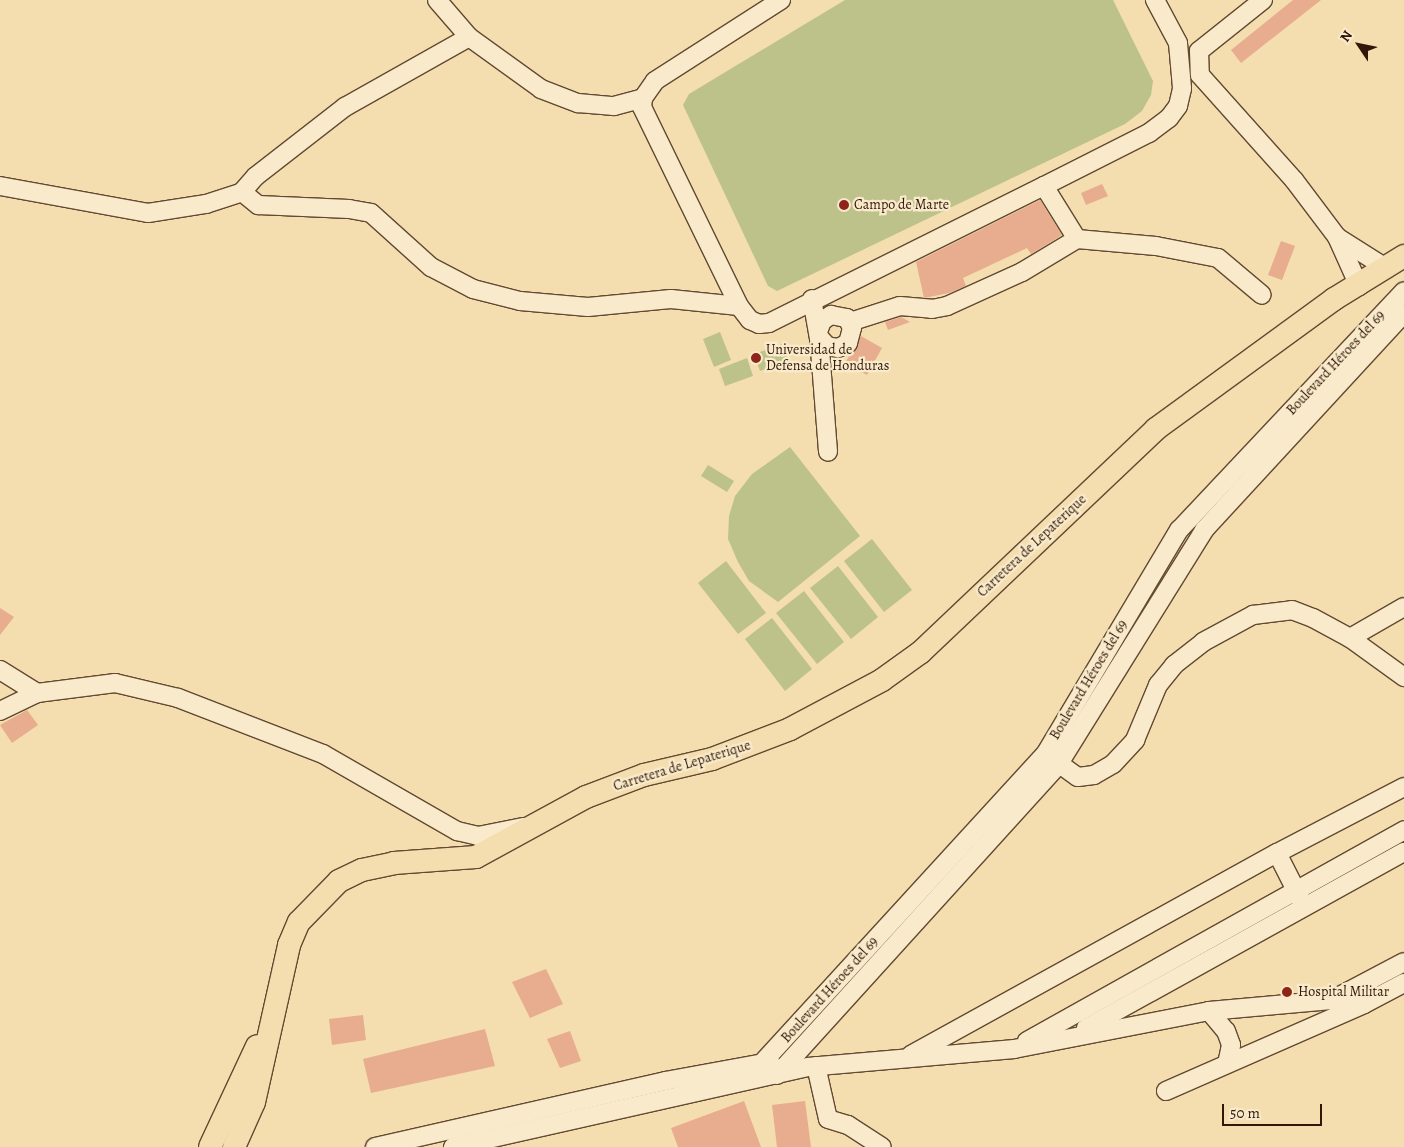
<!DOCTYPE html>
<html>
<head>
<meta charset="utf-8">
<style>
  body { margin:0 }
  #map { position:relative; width:1404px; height:1147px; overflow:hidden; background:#f4deaf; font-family:Alegreya,serif }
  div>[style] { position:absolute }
  .green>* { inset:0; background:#bdc18a }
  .building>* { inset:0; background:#e8ac8e }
  .roads { filter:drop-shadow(1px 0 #624931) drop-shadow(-1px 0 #624931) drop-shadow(0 1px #624931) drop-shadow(0 -1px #624931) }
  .minor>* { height:18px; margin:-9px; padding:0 9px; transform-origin:9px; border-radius:9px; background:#f8eacb }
  .major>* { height:22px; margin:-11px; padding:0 11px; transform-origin:11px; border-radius:11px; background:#f4deaf }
  .dots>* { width:14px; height:14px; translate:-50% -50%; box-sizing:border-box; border:2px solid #f8eacb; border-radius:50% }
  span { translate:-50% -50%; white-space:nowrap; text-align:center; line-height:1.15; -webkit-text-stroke:4.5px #f8eacb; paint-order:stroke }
  .poi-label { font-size:14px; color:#311707 }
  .left { translate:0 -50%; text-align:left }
  .street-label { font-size:14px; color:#311707 }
  .north { position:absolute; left:1334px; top:20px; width:50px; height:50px; -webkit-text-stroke:4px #f8eacb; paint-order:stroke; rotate:304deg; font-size:14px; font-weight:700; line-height:20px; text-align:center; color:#311707 }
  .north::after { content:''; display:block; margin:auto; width:18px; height:22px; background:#311707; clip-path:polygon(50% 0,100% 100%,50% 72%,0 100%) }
  .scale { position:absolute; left:1222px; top:1104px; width:100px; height:22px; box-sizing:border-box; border:2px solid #311707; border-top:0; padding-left:6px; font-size:15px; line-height:18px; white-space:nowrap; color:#311707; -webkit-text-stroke:4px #f8eacb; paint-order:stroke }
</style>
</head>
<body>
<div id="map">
  <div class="green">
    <div style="clip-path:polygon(845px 0,1113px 0,1153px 81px,1151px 95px,1142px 111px,1125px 124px,777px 291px,768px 286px,683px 105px,689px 94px)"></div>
    <div style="clip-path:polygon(720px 332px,731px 360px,714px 367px,703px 339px)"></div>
    <div style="clip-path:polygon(782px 344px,789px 361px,760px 371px,754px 354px)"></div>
    <div style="clip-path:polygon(747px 358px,753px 376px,725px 386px,719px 369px)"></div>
    <div style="clip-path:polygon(790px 447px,860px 536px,778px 602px,749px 581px,738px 562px,728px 539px,729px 516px,735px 496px,752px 474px)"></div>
    <div style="clip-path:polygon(708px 465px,734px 481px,727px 492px,701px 476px)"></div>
    <div style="clip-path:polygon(872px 539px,912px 590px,884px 612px,844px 561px)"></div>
    <div style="clip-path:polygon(726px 561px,766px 613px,738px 634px,698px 583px)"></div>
    <div style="clip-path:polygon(838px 566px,878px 617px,851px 639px,810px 588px)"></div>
    <div style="clip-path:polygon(804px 591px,844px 642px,817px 664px,776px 613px)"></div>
    <div style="clip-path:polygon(772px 618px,812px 669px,785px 691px,745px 639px)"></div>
  </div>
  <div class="building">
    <div style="clip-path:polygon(1293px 0,1321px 0,1241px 63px,1231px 50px)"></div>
    <div style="clip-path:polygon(1102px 184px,1108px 196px,1086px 205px,1081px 193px)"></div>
    <div style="clip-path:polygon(1040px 200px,1062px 235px,1031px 254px,1027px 248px,963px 278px,966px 286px,949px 293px,924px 298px,916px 262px)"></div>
    <div style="clip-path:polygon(1281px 241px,1295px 246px,1282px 280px,1268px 275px)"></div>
    <div style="clip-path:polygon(901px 317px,910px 322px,888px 330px,885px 322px)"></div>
    <div style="clip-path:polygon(861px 336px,882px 348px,867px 375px,845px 363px)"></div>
    <div style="clip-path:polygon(0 608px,14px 617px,0 635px)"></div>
    <div style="clip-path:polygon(27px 710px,38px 725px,12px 743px,0 725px)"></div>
    <div style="clip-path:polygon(546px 969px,563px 1004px,530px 1018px,512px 982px)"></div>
    <div style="clip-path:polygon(363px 1015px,366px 1040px,332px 1045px,329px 1019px)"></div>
    <div style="clip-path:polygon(485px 1029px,495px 1066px,371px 1093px,363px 1059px)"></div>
    <div style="clip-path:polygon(570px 1031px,581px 1061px,560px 1068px,547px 1039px)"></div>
    <div style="clip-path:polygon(744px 1101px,761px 1147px,678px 1147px,671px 1128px)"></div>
    <div style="clip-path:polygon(805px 1101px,811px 1147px,777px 1147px,772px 1105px)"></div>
  </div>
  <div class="roads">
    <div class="minor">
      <div style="left:437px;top:0;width:49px;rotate:49.1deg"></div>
      <div style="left:469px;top:37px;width:89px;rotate:35.8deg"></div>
      <div style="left:541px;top:89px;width:40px;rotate:21deg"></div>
      <div style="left:578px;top:103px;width:36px;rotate:5deg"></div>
      <div style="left:614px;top:106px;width:30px;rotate:-15deg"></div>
      <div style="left:781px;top:0;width:150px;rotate:147.3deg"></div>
      <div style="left:655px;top:81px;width:21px;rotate:125deg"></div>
      <div style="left:643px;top:98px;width:9px;rotate:96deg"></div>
      <div style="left:642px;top:107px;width:221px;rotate:64deg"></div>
      <div style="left:739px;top:306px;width:18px;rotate:52deg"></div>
      <div style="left:750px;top:320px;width:10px;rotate:24deg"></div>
      <div style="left:759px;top:324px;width:10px;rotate:-6deg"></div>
      <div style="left:769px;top:323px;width:307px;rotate:-26.5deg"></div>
      <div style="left:1044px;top:186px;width:118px;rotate:-26.8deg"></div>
      <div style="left:1149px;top:133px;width:25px;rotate:-37deg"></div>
      <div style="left:1169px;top:118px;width:15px;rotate:-53deg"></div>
      <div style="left:1178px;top:106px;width:18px;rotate:-77deg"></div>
      <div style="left:1182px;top:88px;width:45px;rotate:-95.1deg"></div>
      <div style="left:1178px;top:43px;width:49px;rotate:-118.1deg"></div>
      <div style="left:1263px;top:0;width:82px;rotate:141.4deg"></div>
      <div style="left:1199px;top:51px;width:24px;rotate:88deg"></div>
      <div style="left:1200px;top:75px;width:141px;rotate:48.2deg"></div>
      <div style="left:1294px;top:180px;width:71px;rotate:53deg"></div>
      <div style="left:1337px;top:237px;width:54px;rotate:65.8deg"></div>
      <div style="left:0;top:186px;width:150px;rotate:10.3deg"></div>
      <div style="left:148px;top:213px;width:59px;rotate:-8.8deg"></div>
      <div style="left:206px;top:204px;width:38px;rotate:-18deg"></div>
      <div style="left:242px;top:192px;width:21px;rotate:39deg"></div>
      <div style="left:258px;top:205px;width:91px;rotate:2.5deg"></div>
      <div style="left:349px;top:209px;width:22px;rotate:10deg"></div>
      <div style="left:371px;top:213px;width:81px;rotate:42deg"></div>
      <div style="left:431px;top:267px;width:47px;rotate:27.6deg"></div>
      <div style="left:473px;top:289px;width:49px;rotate:14.3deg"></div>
      <div style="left:520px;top:301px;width:68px;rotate:5deg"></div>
      <div style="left:588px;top:307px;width:83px;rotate:-5.5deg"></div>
      <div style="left:671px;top:299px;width:68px;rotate:5.9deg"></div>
      <div style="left:1044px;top:186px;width:62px;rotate:58.1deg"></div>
      <div style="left:1077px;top:239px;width:79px;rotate:5.1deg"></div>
      <div style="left:1156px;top:246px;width:63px;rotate:11deg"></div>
      <div style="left:1218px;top:258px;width:57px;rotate:40.1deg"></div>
      <div style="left:242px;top:192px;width:21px;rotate:-49deg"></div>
      <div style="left:256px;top:176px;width:113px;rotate:-37.8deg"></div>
      <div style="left:345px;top:107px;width:142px;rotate:-29.4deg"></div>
      <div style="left:1337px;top:237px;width:58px;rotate:32.3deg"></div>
      <div style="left:812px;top:299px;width:39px;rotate:80deg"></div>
      <div style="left:819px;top:337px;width:115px;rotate:85.5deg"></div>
      <div style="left:850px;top:322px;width:52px;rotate:-17.7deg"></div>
      <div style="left:900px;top:306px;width:32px;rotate:5deg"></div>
      <div style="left:932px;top:309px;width:15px;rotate:-11deg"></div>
      <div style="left:947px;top:306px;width:82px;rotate:-24.4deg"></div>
      <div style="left:1022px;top:272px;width:64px;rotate:-31deg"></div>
      <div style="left:818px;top:332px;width:12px;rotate:-70deg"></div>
      <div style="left:822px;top:321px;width:11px;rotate:-34deg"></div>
      <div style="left:831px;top:315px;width:16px;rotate:11deg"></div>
      <div style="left:847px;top:318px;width:11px;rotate:63deg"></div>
      <div style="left:852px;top:328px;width:16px;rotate:105deg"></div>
      <div style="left:848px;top:343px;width:11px;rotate:153deg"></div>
      <div style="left:838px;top:348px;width:11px;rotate:-170deg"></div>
      <div style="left:827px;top:346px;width:12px;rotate:-132deg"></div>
      <div style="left:1350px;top:638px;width:62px;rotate:-29.9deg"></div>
      <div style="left:0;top:670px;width:44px;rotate:31.9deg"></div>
      <div style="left:37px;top:693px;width:79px;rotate:-7.3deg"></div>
      <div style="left:115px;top:683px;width:65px;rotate:13.4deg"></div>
      <div style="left:178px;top:698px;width:155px;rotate:21.1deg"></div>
      <div style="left:323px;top:754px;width:155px;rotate:29.9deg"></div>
      <div style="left:457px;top:831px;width:22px;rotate:13deg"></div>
      <div style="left:478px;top:836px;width:47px;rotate:-11.1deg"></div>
      <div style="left:0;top:711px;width:41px;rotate:-25.9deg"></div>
      <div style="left:1050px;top:757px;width:34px;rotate:36deg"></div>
      <div style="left:1078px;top:777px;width:16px;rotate:-7deg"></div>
      <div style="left:1094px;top:775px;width:22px;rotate:-30deg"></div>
      <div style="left:1113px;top:764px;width:33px;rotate:-47deg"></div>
      <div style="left:1135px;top:740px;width:60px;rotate:-67.3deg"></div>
      <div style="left:1158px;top:685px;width:26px;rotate:-51deg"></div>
      <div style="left:1174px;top:665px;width:37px;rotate:-38deg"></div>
      <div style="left:1203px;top:642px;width:57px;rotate:-28.4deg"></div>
      <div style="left:1253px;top:615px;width:39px;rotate:-7deg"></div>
      <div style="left:1292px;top:610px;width:22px;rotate:21deg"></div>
      <div style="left:1313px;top:618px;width:42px;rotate:28.4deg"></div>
      <div style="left:1350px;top:638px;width:67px;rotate:35.8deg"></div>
      <div style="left:1277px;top:853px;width:143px;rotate:-27.5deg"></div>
      <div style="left:1352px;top:1003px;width:12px;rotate:5deg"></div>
      <div style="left:1364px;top:1004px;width:45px;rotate:-27.7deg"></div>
      <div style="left:1209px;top:1011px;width:26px;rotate:50deg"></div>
      <div style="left:1226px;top:1031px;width:15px;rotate:70deg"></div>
      <div style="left:1231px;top:1045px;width:19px;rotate:102deg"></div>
      <div style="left:1086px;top:1028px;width:363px;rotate:-29deg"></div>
      <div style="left:1027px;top:1041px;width:432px;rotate:-29.2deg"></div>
      <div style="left:911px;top:1055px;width:418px;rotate:-28.9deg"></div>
      <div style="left:1277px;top:853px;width:59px;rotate:63deg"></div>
      <div style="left:816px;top:1066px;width:54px;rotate:77.2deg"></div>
      <div style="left:828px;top:1119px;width:21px;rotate:17deg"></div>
      <div style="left:848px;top:1125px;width:40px;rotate:32.9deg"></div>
      <div style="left:777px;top:1075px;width:418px;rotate:-47.8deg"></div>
      <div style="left:1058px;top:765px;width:277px;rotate:-58.1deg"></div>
      <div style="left:1204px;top:530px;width:295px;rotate:-47.3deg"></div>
      <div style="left:755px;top:1078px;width:18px;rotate:-63deg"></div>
      <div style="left:763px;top:1062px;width:419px;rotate:-47.5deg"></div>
      <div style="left:1046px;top:753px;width:260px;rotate:-59.2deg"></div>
      <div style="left:1179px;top:530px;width:328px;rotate:-46.7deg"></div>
      <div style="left:1166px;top:1091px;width:216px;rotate:-23.7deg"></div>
      <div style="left:375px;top:1147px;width:297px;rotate:-12.8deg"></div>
      <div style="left:665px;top:1081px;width:107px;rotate:-10.3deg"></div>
      <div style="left:453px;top:1147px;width:364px;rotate:-12.7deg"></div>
      <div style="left:808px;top:1067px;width:207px;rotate:-5deg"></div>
      <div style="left:1014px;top:1049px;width:199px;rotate:-11deg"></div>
      <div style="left:1209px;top:1011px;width:123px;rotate:-5.1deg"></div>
      <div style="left:1332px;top:1000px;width:81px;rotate:-27.8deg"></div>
    </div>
    <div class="major">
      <div style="left:210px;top:1147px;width:111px;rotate:-65deg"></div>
      <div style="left:234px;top:1147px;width:49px;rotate:-66deg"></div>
      <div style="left:254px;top:1102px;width:161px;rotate:-77.4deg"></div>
      <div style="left:289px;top:945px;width:25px;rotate:-67deg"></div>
      <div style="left:299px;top:922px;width:57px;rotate:-45.7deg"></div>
      <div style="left:339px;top:881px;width:25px;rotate:-26deg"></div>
      <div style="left:362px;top:870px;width:33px;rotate:-12deg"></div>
      <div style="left:394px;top:863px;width:82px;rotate:-4.2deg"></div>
      <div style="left:476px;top:857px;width:125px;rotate:-28.6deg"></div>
      <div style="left:586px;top:797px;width:62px;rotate:-20.8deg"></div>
      <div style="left:644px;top:775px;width:70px;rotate:-13.2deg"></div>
      <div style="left:712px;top:759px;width:84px;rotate:-21deg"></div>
      <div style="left:790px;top:729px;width:104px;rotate:-28deg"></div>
      <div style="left:882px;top:680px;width:48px;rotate:-35.7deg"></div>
      <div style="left:921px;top:652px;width:324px;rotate:-43.5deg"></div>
      <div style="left:1156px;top:429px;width:220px;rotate:-36.1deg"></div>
      <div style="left:1334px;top:299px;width:82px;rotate:-31.6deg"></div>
    </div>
  </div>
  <div class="dots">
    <div style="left:844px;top:205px;background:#8f2418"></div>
    <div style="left:756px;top:358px;background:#8f2418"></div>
    <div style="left:1287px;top:992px;background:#8f2418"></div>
  </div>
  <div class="poi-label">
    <span class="left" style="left:854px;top:205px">Campo de Marte</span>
    <span class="left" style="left:766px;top:358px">Universidad de<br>Defensa de Honduras</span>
    <span class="left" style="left:1298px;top:992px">Hospital Militar</span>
  </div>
  <div class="street-label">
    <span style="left:1336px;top:363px;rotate:-47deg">Boulevard Héroes del 69</span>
    <span style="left:1032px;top:546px;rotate:-43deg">Carretera de Lepaterique</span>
    <span style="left:1089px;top:680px;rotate:-59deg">Boulevard Héroes del 69</span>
    <span style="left:682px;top:766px;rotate:-17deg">Carretera de Lepaterique</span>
    <span style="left:830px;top:990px;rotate:-48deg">Boulevard Héroes del 69</span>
  </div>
  <div class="north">N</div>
  <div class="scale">50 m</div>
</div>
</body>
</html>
